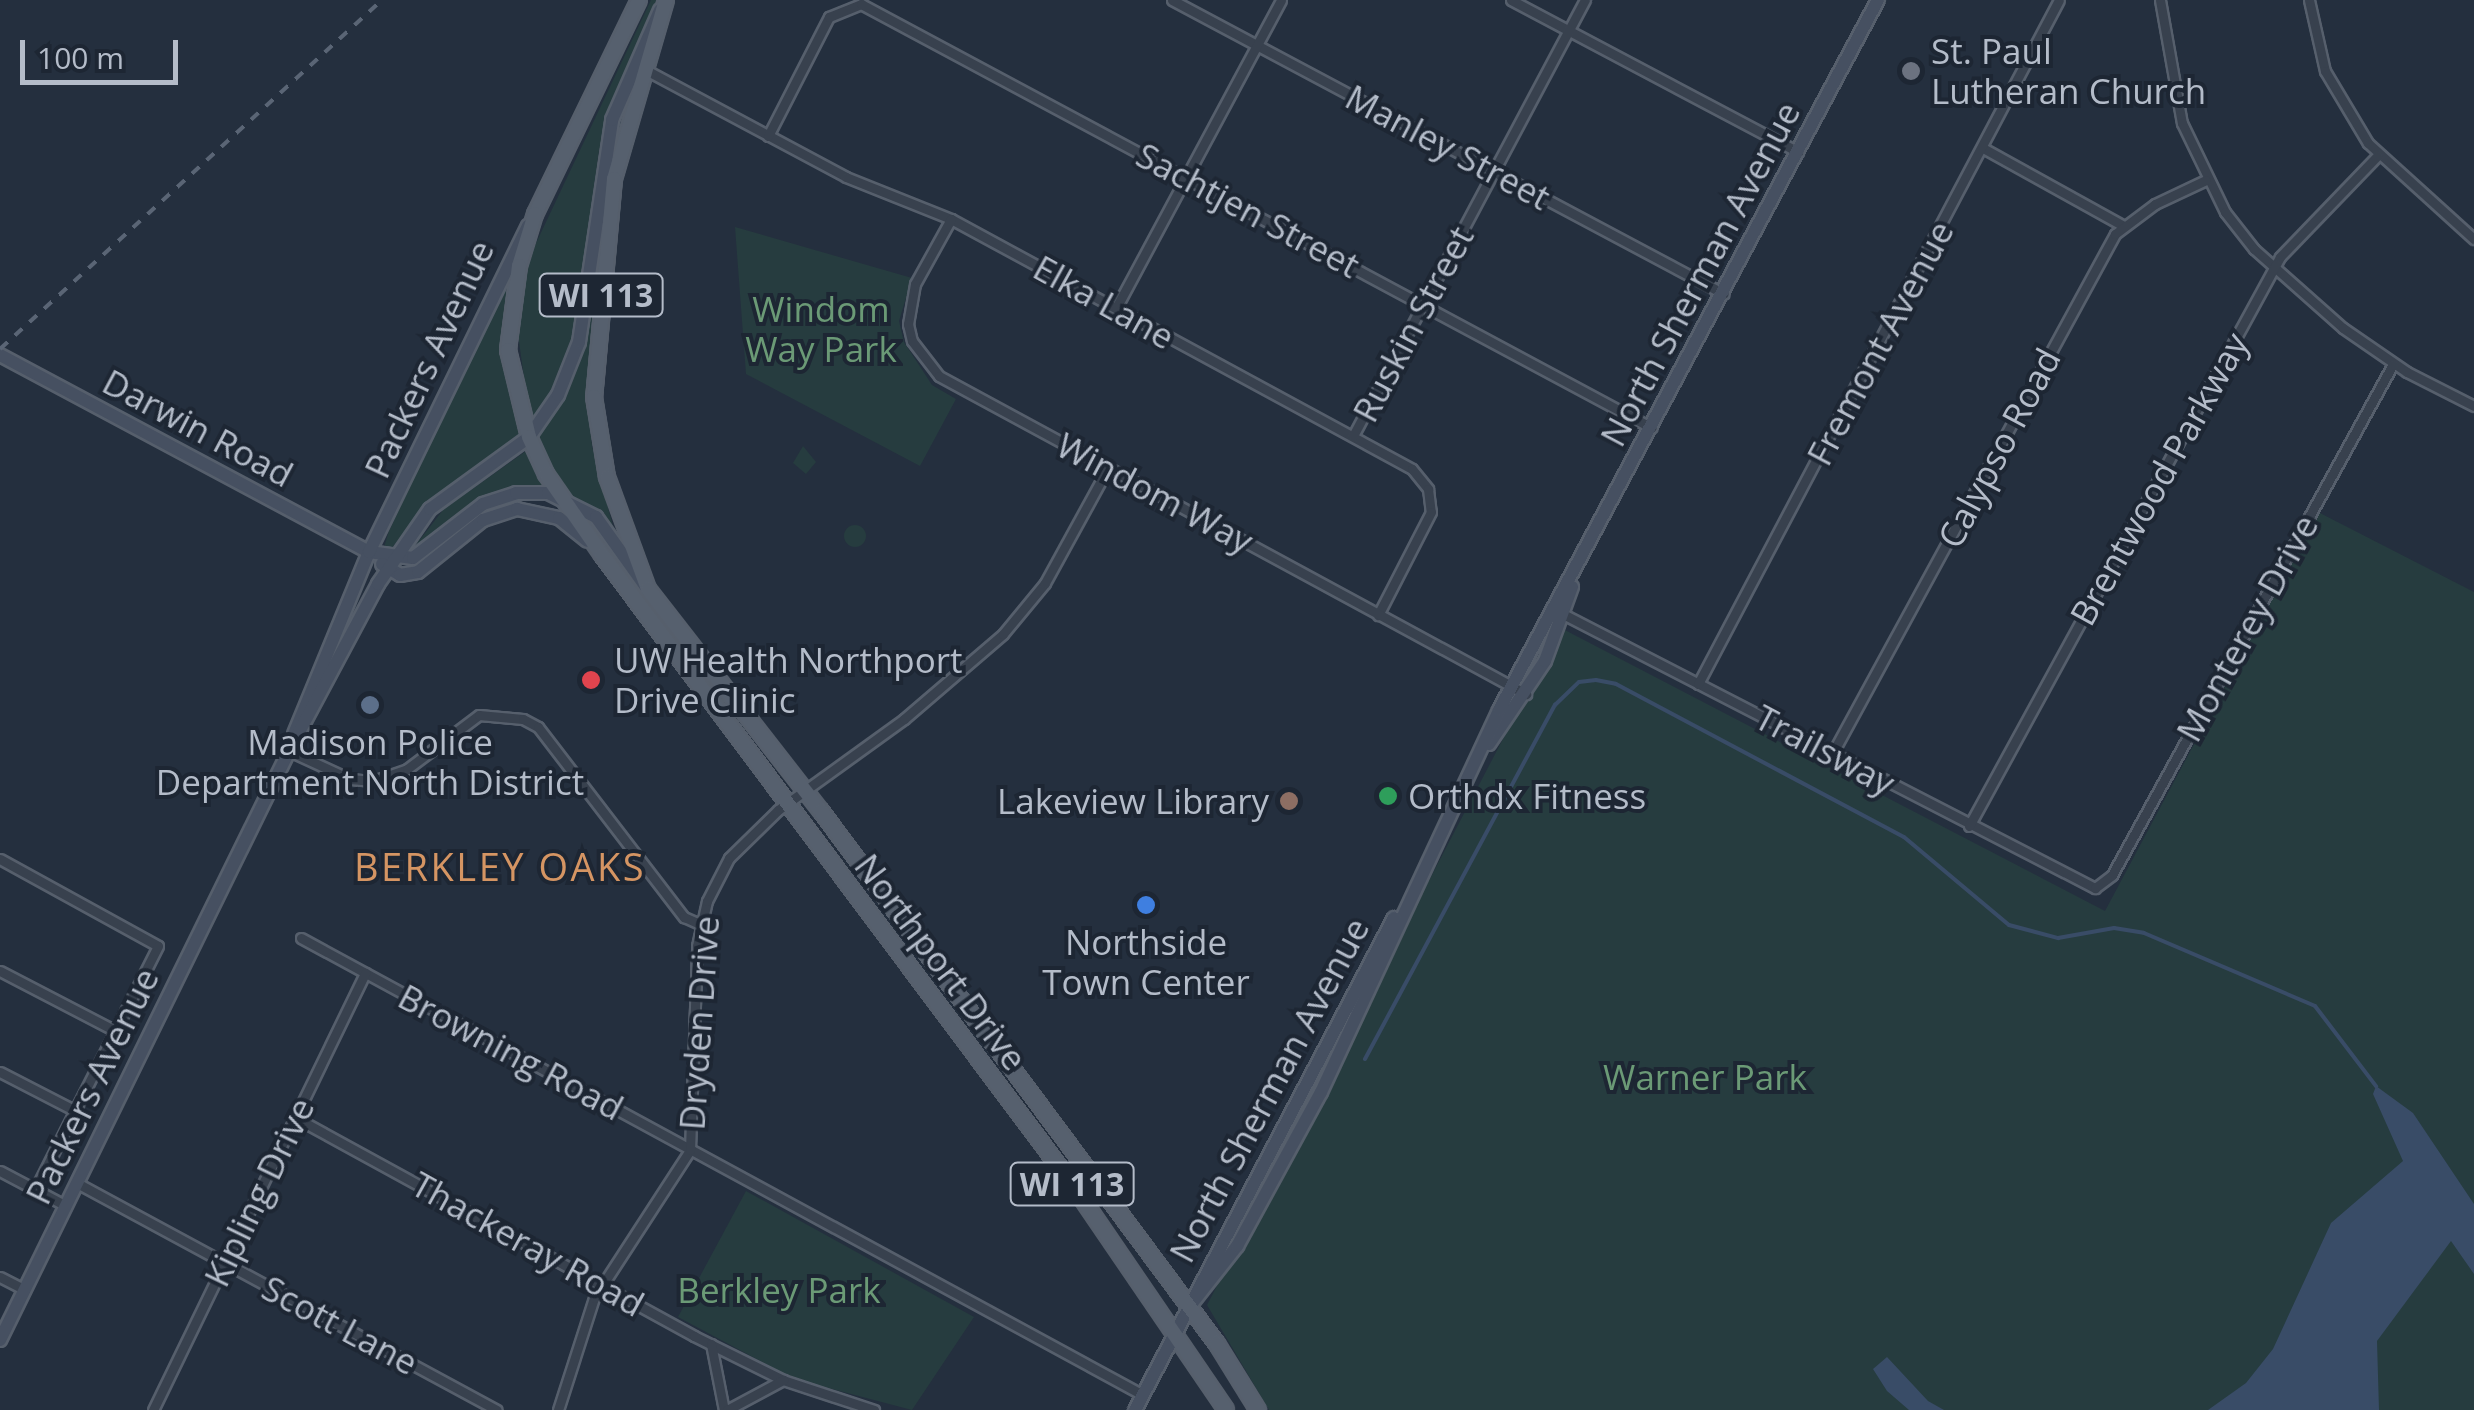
<!DOCTYPE html>
<html>
<head>
<meta charset="utf-8">
<style>
  body { margin:0 }
  #map { position:relative; width:2474px; height:1410px; overflow:hidden; background:#242f3e; font-family:"Open Sans",sans-serif }
  div>[style] { position:absolute }
  .green>* { inset:0; background:#263c3f }
  .round { border-radius:50% }
  .water>* { inset:0; background:#394c67 }
  .stream>* { height:4px; margin:-2px; padding:0 2px; transform-origin:2px; border-radius:2px; background:#394c67 }
  .roads { filter:drop-shadow(2px 0 #565f6c) drop-shadow(-2px 0 #565f6c) drop-shadow(0 2px #565f6c) drop-shadow(0 -2px #565f6c) }
  .street>* { height:9px; margin:-4.5px; padding:0 4.5px; transform-origin:4.5px; border-radius:4.5px; background:#38414e }
  .secondary>* { height:12px; margin:-6px; padding:0 6px; transform-origin:6px; border-radius:6px; background:#465061 }
  .primary>* { height:14px; margin:-7px; padding:0 7px; transform-origin:7px; border-radius:7px; background:#56606e }
  .rail>* { height:4px; margin-top:-2px; transform-origin:0; background:repeating-linear-gradient(90deg,#5a6575 0 10px,transparent 0 20px) }
  .dots>* { width:28px; height:28px; translate:-50% -50%; box-sizing:border-box; border:5px solid #1d2633; border-radius:50% }
  span { translate:-50% -50%; white-space:nowrap; text-align:center; line-height:1.15; -webkit-text-stroke:8px #1d2633; paint-order:stroke }
  .shield-label span { padding:2px 8px; background:#1d2633; border:2px solid; border-radius:8px; -webkit-text-stroke-width:0 }
  .shield-label { font-size:32px; color:#b4bcc9; font-weight:700 }
  .poi-label { font-size:35px; color:#b4bcc9 }
  .left { translate:0 -50%; text-align:left }
  .right { translate:-100% -50%; text-align:right }
  .street-label { font-size:35px; color:#b4bcc9 }
  .park-label { font-size:35px; color:#6b9a76 }
  .neighbourhood-label { font-size:38px; color:#d59563; letter-spacing:2.5px }
  .scale { position:absolute; left:20px; top:40px; width:158px; height:45px; box-sizing:border-box; border:5px solid #b4bcc9; border-top:0; padding-left:12px; font-size:30px; line-height:35px; white-space:nowrap; color:#b4bcc9; -webkit-text-stroke:8px #1d2633; paint-order:stroke }
</style>
</head>
<body>
<div id="map">
  <div class="green">
    <div style="clip-path:polygon(651px 0,659px 0,599px 151px,573px 341px,547px 405px,530px 421px,517px 327px,529px 258px)"></div>
    <div style="clip-path:polygon(631px 89px,608px 189px,587px 389px,592px 446px,616px 538px,593px 510px,567px 495px,537px 437px,561px 405px,586px 343px,607px 171px)"></div>
    <div style="clip-path:polygon(735px 227px,912px 278px,899px 321px,904px 342px,932px 385px,956px 399px,920px 466px,746px 374px)"></div>
    <div style="clip-path:polygon(512px 268px,505px 361px,522px 435px,428px 504px,390px 550px,384px 547px,389px 531px)"></div>
    <div style="clip-path:polygon(803px 446px,816px 462px,806px 474px,793px 463px)"></div>
    <div style="clip-path:polygon(526px 451px,547px 489px,504px 493px,408px 555px,443px 510px)"></div>
    <div style="clip-path:polygon(2318px 512px,2474px 592px,2474px 1410px,1269px 1410px,1207px 1305px,1561px 628px,2105px 911px)"></div>
    <div class="round" style="left:844px;top:525px;width:22px;height:22px"></div>
    <div style="clip-path:polygon(746px 1191px,974px 1317px,912px 1410px,794px 1379px,678px 1317px)"></div>
  </div>
  <div class="water">
    <div style="clip-path:polygon(2376px 1086px,2413px 1113px,2474px 1204px,2474px 1274px,2451px 1241px,2377px 1341px,2379px 1410px,2208px 1410px,2246px 1383px,2273px 1349px,2331px 1223px,2403px 1161px,2373px 1094px)"></div>
    <div style="clip-path:polygon(1887px 1357px,1928px 1401px,1944px 1410px,1909px 1410px,1887px 1391px,1873px 1369px)"></div>
  </div>
  <div class="stream">
    <div style="left:1365px;top:1059px;width:402px;rotate:-61.8deg"></div>
    <div style="left:1555px;top:705px;width:33px;rotate:-44deg"></div>
    <div style="left:1579px;top:682px;width:17px;rotate:-7deg"></div>
    <div style="left:1596px;top:680px;width:20px;rotate:11deg"></div>
    <div style="left:1616px;top:684px;width:326px;rotate:28deg"></div>
    <div style="left:1904px;top:837px;width:137px;rotate:40deg"></div>
    <div style="left:2009px;top:925px;width:51px;rotate:14.9deg"></div>
    <div style="left:2058px;top:938px;width:57px;rotate:-10.1deg"></div>
    <div style="left:2114px;top:928px;width:30px;rotate:9deg"></div>
    <div style="left:2144px;top:933px;width:186px;rotate:23.1deg"></div>
    <div style="left:2315px;top:1006px;width:101px;rotate:52.7deg"></div>
  </div>
  <div class="roads">
    <div class="street">
      <div style="left:1172px;top:0;width:625px;rotate:28.04deg"></div>
      <div style="left:1511px;top:0;width:325px;rotate:27.9deg"></div>
      <div style="left:2160px;top:0;width:125px;rotate:79.9deg"></div>
      <div style="left:2182px;top:123px;width:99px;rotate:64.2deg"></div>
      <div style="left:2225px;top:212px;width:47px;rotate:51.9deg"></div>
      <div style="left:2254px;top:249px;width:119px;rotate:41.6deg"></div>
      <div style="left:2343px;top:328px;width:78px;rotate:34.5deg"></div>
      <div style="left:2407px;top:372px;width:75px;rotate:26.9deg"></div>
      <div style="left:2309px;top:0;width:73px;rotate:77.3deg"></div>
      <div style="left:2325px;top:71px;width:84px;rotate:59.2deg"></div>
      <div style="left:2368px;top:143px;width:143px;rotate:42.2deg"></div>
      <div style="left:644px;top:69px;width:229px;rotate:28.1deg"></div>
      <div style="left:846px;top:177px;width:113px;rotate:21.8deg"></div>
      <div style="left:951px;top:219px;width:524px;rotate:28.47deg"></div>
      <div style="left:1412px;top:469px;width:26px;rotate:51deg"></div>
      <div style="left:1428px;top:489px;width:23px;rotate:83deg"></div>
      <div style="left:1431px;top:512px;width:116px;rotate:117.2deg"></div>
      <div style="left:768px;top:136px;width:134px;rotate:-62.9deg"></div>
      <div style="left:829px;top:17px;width:35px;rotate:-22deg"></div>
      <div style="left:861px;top:4px;width:897px;rotate:28.19deg"></div>
      <div style="left:1983px;top:148px;width:161px;rotate:29deg"></div>
      <div style="left:951px;top:219px;width:74px;rotate:119deg"></div>
      <div style="left:915px;top:284px;width:41px;rotate:99.9deg"></div>
      <div style="left:908px;top:324px;width:17px;rotate:77deg"></div>
      <div style="left:912px;top:341px;width:44px;rotate:52.4deg"></div>
      <div style="left:939px;top:376px;width:668px;rotate:28.45deg"></div>
      <div style="left:1116px;top:308px;width:349px;rotate:-61.8deg"></div>
      <div style="left:1353px;top:436px;width:494px;rotate:-62deg"></div>
      <div style="left:1561px;top:613px;width:601px;rotate:27.25deg"></div>
      <div style="left:2095px;top:888px;width:21px;rotate:-37deg"></div>
      <div style="left:2112px;top:875px;width:583px;rotate:-61.19deg"></div>
      <div style="left:1698px;top:684px;width:773px;rotate:-62.18deg"></div>
      <div style="left:289px;top:751px;width:67px;rotate:24.7deg"></div>
      <div style="left:350px;top:779px;width:23px;rotate:5deg"></div>
      <div style="left:373px;top:781px;width:36px;rotate:-19deg"></div>
      <div style="left:407px;top:769px;width:90px;rotate:-36.9deg"></div>
      <div style="left:479px;top:715px;width:44px;rotate:5.2deg"></div>
      <div style="left:523px;top:719px;width:17px;rotate:28deg"></div>
      <div style="left:538px;top:727px;width:240px;rotate:52.5deg"></div>
      <div style="left:684px;top:917px;width:20px;rotate:24deg"></div>
      <div style="left:1832px;top:754px;width:592px;rotate:-61.44deg"></div>
      <div style="left:2115px;top:234px;width:50px;rotate:-36.9deg"></div>
      <div style="left:2155px;top:204px;width:56px;rotate:-25.2deg"></div>
      <div style="left:1969px;top:826px;width:648px;rotate:-61.34deg"></div>
      <div style="left:2280px;top:257px;width:141px;rotate:-46.1deg"></div>
      <div style="left:0;top:859px;width:180px;rotate:28.8deg"></div>
      <div style="left:158px;top:946px;width:273px;rotate:116.8deg"></div>
      <div style="left:301px;top:938px;width:958px;rotate:28.49deg"></div>
      <div style="left:0;top:971px;width:128px;rotate:27.4deg"></div>
      <div style="left:0;top:1072px;width:83px;rotate:27.2deg"></div>
      <div style="left:296px;top:1118px;width:454px;rotate:28.7deg"></div>
      <div style="left:694px;top:1336px;width:99px;rotate:26.3deg"></div>
      <div style="left:783px;top:1380px;width:96px;rotate:18.2deg"></div>
      <div style="left:0;top:1171px;width:75px;rotate:27.9deg"></div>
      <div style="left:77px;top:1183px;width:477px;rotate:28.4deg"></div>
      <div style="left:0;top:1277px;width:28px;rotate:27deg"></div>
      <div style="left:711px;top:1344px;width:67px;rotate:78.9deg"></div>
      <div style="left:153px;top:1410px;width:486px;rotate:-64.1deg"></div>
      <div style="left:558px;top:1410px;width:118px;rotate:-72.2deg"></div>
      <div style="left:594px;top:1298px;width:176px;rotate:-57deg"></div>
      <div style="left:690px;top:1150px;width:204px;rotate:-88deg"></div>
      <div style="left:697px;top:946px;width:46px;rotate:-77.5deg"></div>
      <div style="left:707px;top:901px;width:48px;rotate:-62.9deg"></div>
      <div style="left:729px;top:858px;width:69px;rotate:-44.4deg"></div>
      <div style="left:778px;top:810px;width:155px;rotate:-35.8deg"></div>
      <div style="left:904px;top:719px;width:130px;rotate:-40.6deg"></div>
      <div style="left:1003px;top:634px;width:66px;rotate:-50.5deg"></div>
      <div style="left:1045px;top:583px;width:131px;rotate:-61.3deg"></div>
      <div style="left:727px;top:1410px;width:64px;rotate:-28.2deg"></div>
    </div>
    <div class="secondary">
      <div style="left:0;top:355px;width:418px;rotate:28.1deg"></div>
      <div style="left:369px;top:552px;width:44px;rotate:7.8deg"></div>
      <div style="left:413px;top:558px;width:88px;rotate:-37.6deg"></div>
      <div style="left:483px;top:504px;width:35px;rotate:-18deg"></div>
      <div style="left:516px;top:493px;width:32px"></div>
      <div style="left:548px;top:493px;width:54px;rotate:26.6deg"></div>
      <div style="left:596px;top:517px;width:86px;rotate:54.5deg"></div>
      <div style="left:382px;top:564px;width:21px;rotate:31deg"></div>
      <div style="left:400px;top:575px;width:18px;rotate:-9deg"></div>
      <div style="left:418px;top:572px;width:83px;rotate:-38.7deg"></div>
      <div style="left:483px;top:520px;width:36px;rotate:-18deg"></div>
      <div style="left:517px;top:509px;width:43px;rotate:12.1deg"></div>
      <div style="left:559px;top:518px;width:36px;rotate:39deg"></div>
      <div style="left:294px;top:734px;width:197px;rotate:-67.6deg"></div>
      <div style="left:369px;top:552px;width:363px;rotate:-64deg"></div>
      <div style="left:1489px;top:744px;width:100px;rotate:-56deg"></div>
      <div style="left:1545px;top:661px;width:79px;rotate:-70deg"></div>
      <div style="left:1189px;top:1307px;width:78px;rotate:-51.8deg"></div>
      <div style="left:1237px;top:1246px;width:175px;rotate:-61.4deg"></div>
      <div style="left:1321px;top:1092px;width:421px;rotate:-65deg"></div>
      <div style="left:1499px;top:710px;width:805px;rotate:-61.91deg"></div>
      <div style="left:0;top:1340px;width:656px;rotate:-63.86deg"></div>
      <div style="left:289px;top:751px;width:189px;rotate:-61.9deg"></div>
      <div style="left:378px;top:584px;width:91px;rotate:-55.3deg"></div>
      <div style="left:430px;top:509px;width:122px;rotate:-36deg"></div>
      <div style="left:529px;top:437px;width:51px;rotate:-55.4deg"></div>
      <div style="left:558px;top:395px;width:57px;rotate:-68.4deg"></div>
      <div style="left:579px;top:342px;width:224px;rotate:-81.5deg"></div>
      <div style="left:612px;top:120px;width:120px;rotate:-66.4deg"></div>
      <div style="left:1135px;top:1410px;width:556px;rotate:-62.24deg"></div>
    </div>
    <div class="primary">
      <div style="left:639px;top:0;width:238px;rotate:115.9deg"></div>
      <div style="left:535px;top:214px;width:54px;rotate:107.1deg"></div>
      <div style="left:519px;top:266px;width:85px;rotate:97.5deg"></div>
      <div style="left:508px;top:350px;width:89px;rotate:76.4deg"></div>
      <div style="left:529px;top:437px;width:41px;rotate:65.3deg"></div>
      <div style="left:546px;top:474px;width:98px;rotate:55.3deg"></div>
      <div style="left:602px;top:555px;width:785px;rotate:53.23deg"></div>
      <div style="left:1072px;top:1184px;width:273px;rotate:55.7deg"></div>
      <div style="left:666px;top:0;width:186px;rotate:106.2deg"></div>
      <div style="left:614px;top:179px;width:219px;rotate:95.2deg"></div>
      <div style="left:594px;top:397px;width:81px;rotate:80.8deg"></div>
      <div style="left:607px;top:477px;width:119px;rotate:69.9deg"></div>
      <div style="left:648px;top:589px;width:281px;rotate:52.1deg"></div>
      <div style="left:821px;top:811px;width:664px;rotate:53.39deg"></div>
      <div style="left:1217px;top:1344px;width:78px;rotate:58.2deg"></div>
    </div>
  </div>
  <div class="rail">
    <div style="left:0;top:349px;width:517px;rotate:-42.42deg"></div>
  </div>
  <div class="dots">
    <div style="left:1911px;top:71px;background:#6b7280"></div>
    <div style="left:591px;top:680px;background:#e0444e"></div>
    <div style="left:370px;top:705px;background:#5c6f8a"></div>
    <div style="left:1388px;top:796px;background:#2e9e5b"></div>
    <div style="left:1289px;top:801px;background:#8d6e63"></div>
    <div style="left:1146px;top:905px;background:#3f7fe0"></div>
  </div>
  <div class="shield-label">
    <span style="left:601px;top:295px">WI 113</span>
    <span style="left:1072px;top:1184px">WI 113</span>
  </div>
  <div class="poi-label">
    <span class="left" style="left:1931px;top:71px">St. Paul<br>Lutheran Church</span>
    <span class="left" style="left:614px;top:680px">UW Health Northport<br>Drive Clinic</span>
    <span style="left:370px;top:762px">Madison Police<br>Department North District</span>
    <span class="left" style="left:1408px;top:796px">Orthdx Fitness</span>
    <span class="right" style="left:1269px;top:801px">Lakeview Library</span>
    <span style="left:1146px;top:962px">Northside<br>Town Center</span>
  </div>
  <div class="street-label">
    <span style="left:1448px;top:147px;rotate:28deg">Manley Street</span>
    <span style="left:1248px;top:210px;rotate:28deg">Sachtjen Street</span>
    <span style="left:1700px;top:274px;rotate:-62deg">North Sherman Avenue</span>
    <span style="left:1104px;top:302px;rotate:29deg">Elka Lane</span>
    <span style="left:1413px;top:324px;rotate:-62deg">Ruskin Street</span>
    <span style="left:1880px;top:343px;rotate:-62deg">Fremont Avenue</span>
    <span style="left:429px;top:359px;rotate:-65deg">Packers Avenue</span>
    <span style="left:198px;top:428px;rotate:28deg">Darwin Road</span>
    <span style="left:1999px;top:448px;rotate:-62deg">Calypso Road</span>
    <span style="left:2159px;top:479px;rotate:-61deg">Brentwood Parkway</span>
    <span style="left:1155px;top:493px;rotate:28deg">Windom Way</span>
    <span style="left:2247px;top:628px;rotate:-61deg">Monterey Drive</span>
    <span style="left:1825px;top:750px;rotate:28deg">Trailsway</span>
    <span style="left:941px;top:962px;rotate:53deg">Northport Drive</span>
    <span style="left:699px;top:1023px;rotate:-86deg">Dryden Drive</span>
    <span style="left:511px;top:1052px;rotate:28deg">Browning Road</span>
    <span style="left:92px;top:1086px;rotate:-64deg">Packers Avenue</span>
    <span style="left:1269px;top:1090px;rotate:-62deg">North Sherman Avenue</span>
    <span style="left:259px;top:1192px;rotate:-64deg">Kipling Drive</span>
    <span style="left:528px;top:1244px;rotate:29deg">Thackeray Road</span>
    <span style="left:340px;top:1325px;rotate:28deg">Scott Lane</span>
  </div>
  <div class="park-label">
    <span style="left:821px;top:329px">Windom<br>Way Park</span>
    <span style="left:1705px;top:1077px">Warner Park</span>
    <span style="left:779px;top:1290px">Berkley Park</span>
  </div>
  <div class="neighbourhood-label">
    <span style="left:500px;top:867px">BERKLEY OAKS</span>
  </div>
  <div class="scale">100 m</div>
</div>
</body>
</html>
